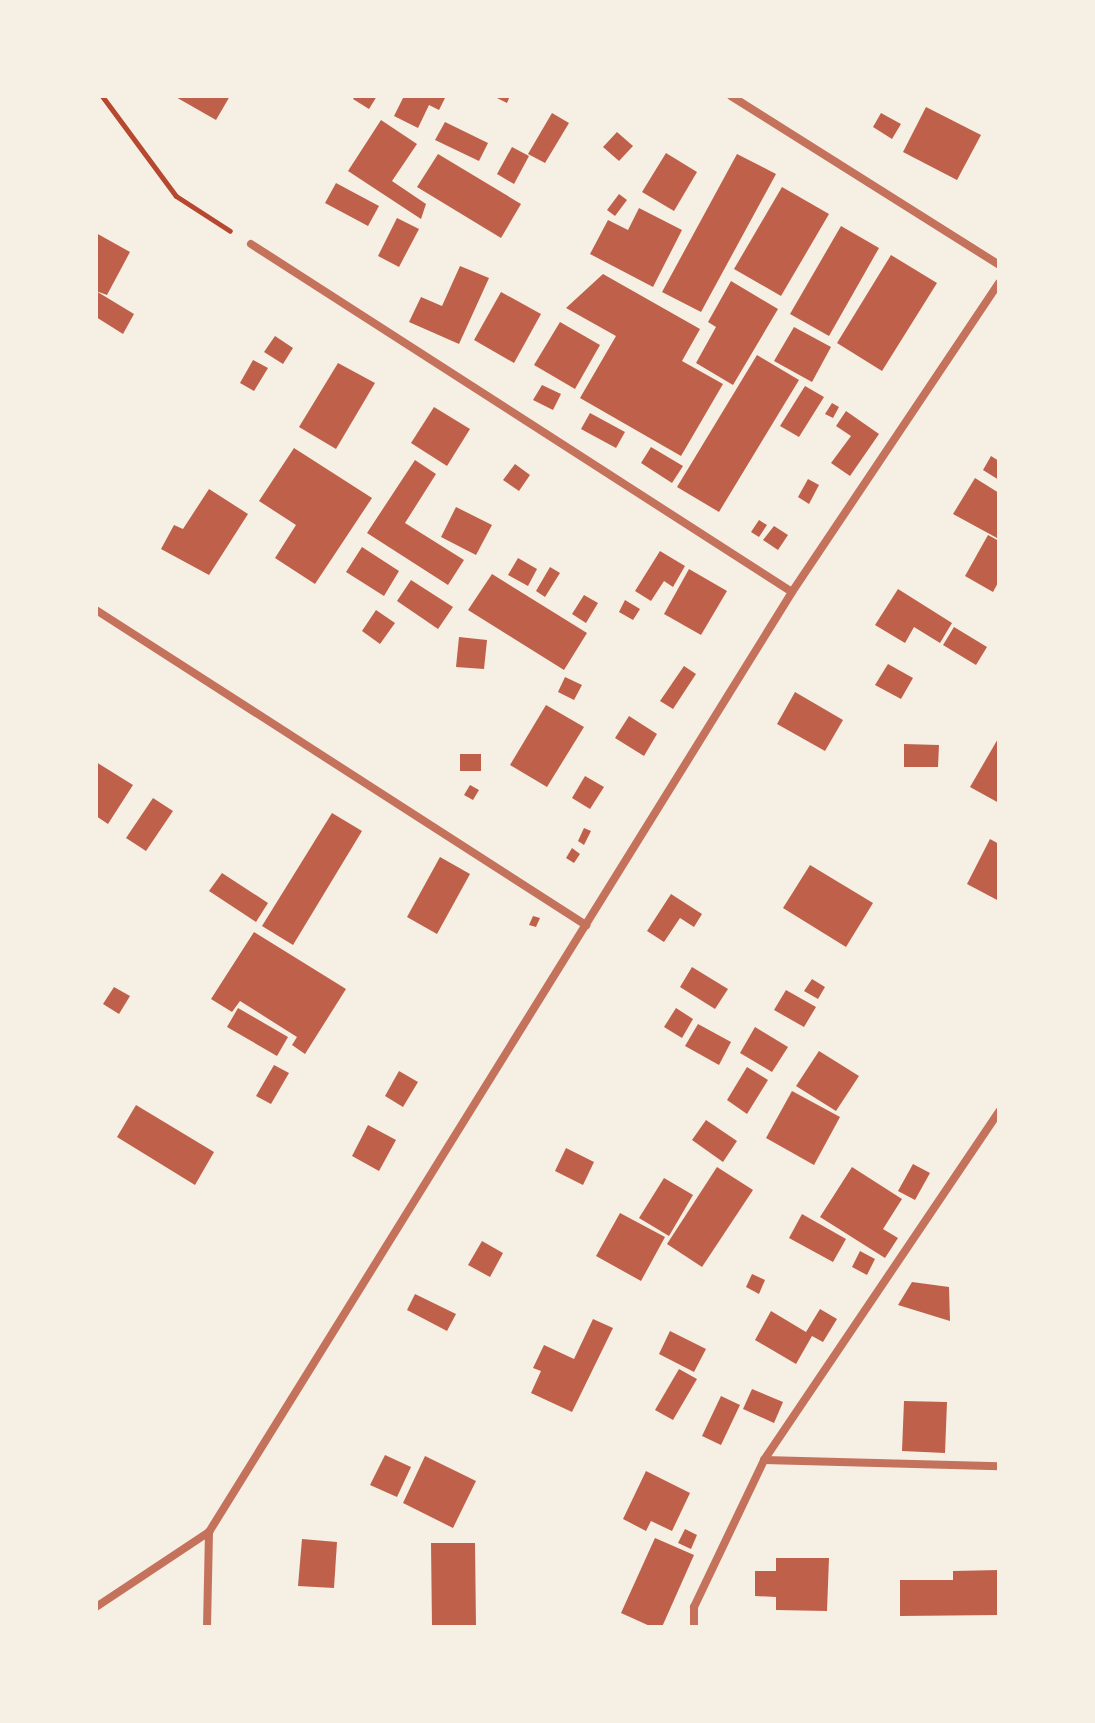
<!DOCTYPE html>
<html>
<head>
<meta charset="utf-8">
<style>
  body { margin:0 }
  #map { position:relative; width:1095px; height:1723px; overflow:hidden; background:#f6efe4; font-family:"DejaVu Sans",sans-serif }
  div>[style] { position:absolute }
  .building>* { inset:0; background:#bf614a }
  .path>* { height:5px; margin:-2.5px; padding:0 2.5px; transform-origin:2.5px; border-radius:2.5px; background:#b5482f }
  .minor>* { height:8px; margin:-4px; padding:0 4px; transform-origin:4px; border-radius:4px; background:#c5725c }
  span { translate:-50% -50%; white-space:nowrap; text-align:center; line-height:1.15; -webkit-text-stroke:7px #f6efe4; paint-order:stroke }
  .frame { position:absolute; inset:0; border:98px solid #f6efe4; pointer-events:none }
</style>
</head>
<body>
<div id="map">
  <div class="building">
    <div style="clip-path:polygon(174px 96px,230px 96px,216px 120px)"></div>
    <div style="clip-path:polygon(355px 96px,377px 96px,369px 109px,353px 99px)"></div>
    <div style="clip-path:polygon(404px 96px,446px 96px,439px 110px,429px 105px,418px 128px,394px 116px)"></div>
    <div style="clip-path:polygon(493px 96px,510px 96px,507px 103px)"></div>
    <div style="clip-path:polygon(926px 107px,981px 135px,957px 180px,903px 152px)"></div>
    <div style="clip-path:polygon(552px 113px,569px 123px,545px 163px,528px 154px)"></div>
    <div style="clip-path:polygon(881px 113px,901px 124px,892px 139px,873px 127px)"></div>
    <div style="clip-path:polygon(381px 120px,417px 144px,392px 181px,426px 204px,421px 219px,348px 171px)"></div>
    <div style="clip-path:polygon(445px 122px,488px 143px,479px 161px,435px 140px)"></div>
    <div style="clip-path:polygon(617px 132px,633px 146px,619px 161px,603px 147px)"></div>
    <div style="clip-path:polygon(512px 147px,529px 156px,514px 184px,497px 174px)"></div>
    <div style="clip-path:polygon(666px 153px,697px 172px,674px 211px,642px 192px)"></div>
    <div style="clip-path:polygon(438px 154px,521px 204px,501px 238px,417px 187px)"></div>
    <div style="clip-path:polygon(737px 154px,776px 174px,701px 312px,662px 292px)"></div>
    <div style="clip-path:polygon(336px 183px,379px 206px,368px 226px,325px 203px)"></div>
    <div style="clip-path:polygon(782px 187px,829px 214px,781px 296px,734px 269px)"></div>
    <div style="clip-path:polygon(619px 194px,627px 200px,615px 216px,607px 210px)"></div>
    <div style="clip-path:polygon(639px 208px,682px 230px,653px 287px,590px 254px,608px 220px,628px 230px)"></div>
    <div style="clip-path:polygon(397px 218px,419px 229px,399px 267px,378px 256px)"></div>
    <div style="clip-path:polygon(841px 226px,879px 248px,829px 336px,790px 314px)"></div>
    <div style="clip-path:polygon(96px 233px,130px 252px,107px 295px,96px 291px)"></div>
    <div style="clip-path:polygon(891px 255px,937px 283px,882px 371px,837px 343px)"></div>
    <div style="clip-path:polygon(460px 266px,489px 278px,459px 344px,409px 322px,421px 297px,442px 306px)"></div>
    <div style="clip-path:polygon(603px 274px,700px 329px,682px 361px,723px 384px,681px 456px,580px 398px,616px 336px,566px 308px)"></div>
    <div style="clip-path:polygon(731px 281px,778px 309px,733px 385px,696px 363px,716px 327px,708px 322px)"></div>
    <div style="clip-path:polygon(96px 291px,134px 314px,123px 334px,96px 317px)"></div>
    <div style="clip-path:polygon(501px 292px,541px 314px,514px 363px,474px 340px)"></div>
    <div style="clip-path:polygon(560px 322px,600px 345px,575px 389px,534px 365px)"></div>
    <div style="clip-path:polygon(794px 327px,831px 347px,812px 382px,774px 361px)"></div>
    <div style="clip-path:polygon(275px 336px,293px 348px,283px 364px,264px 352px)"></div>
    <div style="clip-path:polygon(757px 355px,799px 380px,719px 512px,677px 487px)"></div>
    <div style="clip-path:polygon(253px 360px,268px 368px,254px 391px,240px 383px)"></div>
    <div style="clip-path:polygon(338px 363px,375px 383px,336px 449px,299px 427px)"></div>
    <div style="clip-path:polygon(542px 385px,561px 394px,553px 410px,533px 400px)"></div>
    <div style="clip-path:polygon(805px 386px,824px 397px,799px 437px,780px 426px)"></div>
    <div style="clip-path:polygon(832px 403px,839px 407px,833px 418px,825px 414px)"></div>
    <div style="clip-path:polygon(434px 407px,470px 429px,447px 466px,411px 443px)"></div>
    <div style="clip-path:polygon(846px 411px,879px 434px,850px 476px,831px 463px,851px 436px,836px 426px)"></div>
    <div style="clip-path:polygon(590px 413px,625px 432px,616px 448px,581px 429px)"></div>
    <div style="clip-path:polygon(651px 447px,683px 466px,672px 483px,641px 463px)"></div>
    <div style="clip-path:polygon(294px 448px,372px 498px,315px 584px,275px 558px,296px 525px,259px 501px)"></div>
    <div style="clip-path:polygon(991px 456px,999px 461px,999px 480px,983px 470px)"></div>
    <div style="clip-path:polygon(415px 460px,436px 474px,405px 523px,464px 560px,448px 585px,367px 533px)"></div>
    <div style="clip-path:polygon(515px 464px,530px 475px,519px 491px,503px 480px)"></div>
    <div style="clip-path:polygon(975px 478px,999px 493px,997px 538px,953px 514px)"></div>
    <div style="clip-path:polygon(808px 479px,819px 485px,809px 504px,798px 497px)"></div>
    <div style="clip-path:polygon(209px 489px,248px 514px,209px 575px,161px 549px,174px 525px,183px 529px)"></div>
    <div style="clip-path:polygon(456px 507px,492px 525px,476px 555px,441px 537px)"></div>
    <div style="clip-path:polygon(759px 520px,767px 525px,759px 537px,751px 532px)"></div>
    <div style="clip-path:polygon(774px 526px,788px 535px,778px 550px,763px 540px)"></div>
    <div style="clip-path:polygon(988px 535px,999px 541px,999px 581px,993px 592px,965px 576px)"></div>
    <div style="clip-path:polygon(362px 547px,399px 571px,384px 596px,346px 572px)"></div>
    <div style="clip-path:polygon(660px 551px,685px 566px,673px 587px,664px 581px,651px 601px,635px 591px)"></div>
    <div style="clip-path:polygon(518px 558px,537px 569px,528px 586px,508px 575px)"></div>
    <div style="clip-path:polygon(550px 567px,560px 573px,545px 597px,536px 591px)"></div>
    <div style="clip-path:polygon(689px 569px,727px 591px,701px 635px,664px 614px)"></div>
    <div style="clip-path:polygon(492px 574px,587px 633px,564px 670px,468px 610px)"></div>
    <div style="clip-path:polygon(411px 580px,453px 607px,438px 629px,397px 601px)"></div>
    <div style="clip-path:polygon(898px 589px,952px 623px,940px 643px,914px 627px,905px 643px,875px 625px)"></div>
    <div style="clip-path:polygon(584px 595px,598px 603px,586px 623px,572px 614px)"></div>
    <div style="clip-path:polygon(625px 600px,640px 609px,633px 620px,619px 612px)"></div>
    <div style="clip-path:polygon(376px 610px,395px 623px,380px 644px,362px 631px)"></div>
    <div style="clip-path:polygon(954px 627px,987px 647px,976px 665px,943px 645px)"></div>
    <div style="clip-path:polygon(459px 637px,487px 640px,484px 669px,456px 667px)"></div>
    <div style="clip-path:polygon(888px 664px,913px 678px,901px 699px,875px 685px)"></div>
    <div style="clip-path:polygon(684px 666px,696px 674px,673px 709px,660px 701px)"></div>
    <div style="clip-path:polygon(565px 677px,582px 685px,574px 700px,558px 692px)"></div>
    <div style="clip-path:polygon(795px 692px,843px 720px,825px 751px,777px 724px)"></div>
    <div style="clip-path:polygon(546px 705px,584px 727px,547px 787px,510px 765px)"></div>
    <div style="clip-path:polygon(629px 716px,657px 734px,644px 756px,615px 738px)"></div>
    <div style="clip-path:polygon(999px 737px,999px 803px,970px 787px)"></div>
    <div style="clip-path:polygon(904px 744px,939px 745px,938px 767px,904px 767px)"></div>
    <div style="clip-path:polygon(460px 754px,481px 754px,481px 771px,460px 771px)"></div>
    <div style="clip-path:polygon(96px 762px,133px 785px,108px 824px,96px 816px)"></div>
    <div style="clip-path:polygon(585px 776px,604px 787px,590px 809px,572px 798px)"></div>
    <div style="clip-path:polygon(470px 785px,479px 790px,473px 800px,464px 795px)"></div>
    <div style="clip-path:polygon(153px 798px,173px 811px,146px 851px,126px 838px)"></div>
    <div style="clip-path:polygon(332px 813px,362px 831px,293px 945px,262px 926px)"></div>
    <div style="clip-path:polygon(584px 828px,591px 831px,584px 845px,578px 841px)"></div>
    <div style="clip-path:polygon(990px 839px,999px 844px,999px 901px,967px 884px)"></div>
    <div style="clip-path:polygon(572px 848px,580px 854px,574px 863px,566px 858px)"></div>
    <div style="clip-path:polygon(440px 857px,470px 874px,437px 934px,407px 917px)"></div>
    <div style="clip-path:polygon(810px 865px,873px 903px,846px 947px,783px 908px)"></div>
    <div style="clip-path:polygon(222px 873px,268px 903px,256px 922px,209px 891px)"></div>
    <div style="clip-path:polygon(671px 894px,702px 914px,694px 927px,680px 918px,664px 942px,647px 931px)"></div>
    <div style="clip-path:polygon(533px 916px,540px 918px,536px 927px,529px 925px)"></div>
    <div style="clip-path:polygon(254px 932px,346px 989px,305px 1054px,292px 1045px,297px 1037px,240px 1001px,232px 1012px,211px 999px)"></div>
    <div style="clip-path:polygon(692px 967px,728px 989px,715px 1009px,680px 987px)"></div>
    <div style="clip-path:polygon(812px 979px,825px 987px,818px 999px,804px 991px)"></div>
    <div style="clip-path:polygon(114px 987px,130px 996px,119px 1014px,103px 1004px)"></div>
    <div style="clip-path:polygon(786px 990px,816px 1007px,804px 1027px,774px 1010px)"></div>
    <div style="clip-path:polygon(238px 1008px,288px 1037px,277px 1056px,227px 1027px)"></div>
    <div style="clip-path:polygon(676px 1008px,693px 1019px,682px 1038px,664px 1027px)"></div>
    <div style="clip-path:polygon(698px 1024px,731px 1042px,719px 1065px,685px 1046px)"></div>
    <div style="clip-path:polygon(755px 1027px,788px 1047px,772px 1072px,740px 1053px)"></div>
    <div style="clip-path:polygon(819px 1051px,859px 1076px,836px 1111px,796px 1086px)"></div>
    <div style="clip-path:polygon(274px 1065px,289px 1073px,271px 1104px,256px 1096px)"></div>
    <div style="clip-path:polygon(747px 1067px,768px 1080px,747px 1114px,727px 1100px)"></div>
    <div style="clip-path:polygon(399px 1071px,418px 1082px,403px 1107px,385px 1096px)"></div>
    <div style="clip-path:polygon(792px 1091px,840px 1117px,814px 1165px,766px 1138px)"></div>
    <div style="clip-path:polygon(136px 1105px,214px 1152px,195px 1185px,117px 1137px)"></div>
    <div style="clip-path:polygon(706px 1120px,737px 1141px,723px 1162px,692px 1140px)"></div>
    <div style="clip-path:polygon(368px 1125px,396px 1140px,379px 1171px,352px 1156px)"></div>
    <div style="clip-path:polygon(566px 1148px,594px 1162px,583px 1185px,555px 1171px)"></div>
    <div style="clip-path:polygon(913px 1164px,930px 1173px,915px 1200px,898px 1191px)"></div>
    <div style="clip-path:polygon(717px 1167px,753px 1190px,702px 1267px,667px 1244px)"></div>
    <div style="clip-path:polygon(852px 1167px,902px 1199px,883px 1229px,898px 1238px,885px 1258px,820px 1217px)"></div>
    <div style="clip-path:polygon(664px 1178px,693px 1195px,669px 1236px,639px 1218px)"></div>
    <div style="clip-path:polygon(620px 1213px,665px 1237px,641px 1281px,596px 1256px)"></div>
    <div style="clip-path:polygon(802px 1214px,846px 1239px,833px 1262px,789px 1238px)"></div>
    <div style="clip-path:polygon(482px 1241px,503px 1253px,490px 1277px,468px 1265px)"></div>
    <div style="clip-path:polygon(860px 1251px,875px 1259px,867px 1275px,852px 1267px)"></div>
    <div style="clip-path:polygon(752px 1274px,765px 1280px,759px 1294px,746px 1287px)"></div>
    <div style="clip-path:polygon(912px 1282px,949px 1287px,950px 1321px,898px 1305px)"></div>
    <div style="clip-path:polygon(415px 1294px,456px 1314px,447px 1331px,407px 1310px)"></div>
    <div style="clip-path:polygon(820px 1309px,837px 1319px,823px 1342px,812px 1336px,796px 1364px,755px 1340px,771px 1311px,806px 1332px)"></div>
    <div style="clip-path:polygon(593px 1319px,613px 1328px,572px 1412px,531px 1393px,541px 1371px,533px 1368px,544px 1345px,574px 1359px)"></div>
    <div style="clip-path:polygon(670px 1331px,706px 1349px,694px 1372px,659px 1354px)"></div>
    <div style="clip-path:polygon(679px 1369px,697px 1379px,673px 1420px,655px 1410px)"></div>
    <div style="clip-path:polygon(752px 1389px,783px 1402px,774px 1423px,743px 1409px)"></div>
    <div style="clip-path:polygon(721px 1396px,740px 1405px,721px 1445px,702px 1436px)"></div>
    <div style="clip-path:polygon(904px 1401px,947px 1402px,945px 1453px,902px 1451px)"></div>
    <div style="clip-path:polygon(385px 1455px,411px 1467px,397px 1497px,370px 1485px)"></div>
    <div style="clip-path:polygon(425px 1456px,476px 1481px,453px 1528px,403px 1503px)"></div>
    <div style="clip-path:polygon(646px 1471px,690px 1493px,672px 1531px,651px 1521px,646px 1531px,623px 1519px)"></div>
    <div style="clip-path:polygon(685px 1529px,697px 1535px,691px 1549px,678px 1543px)"></div>
    <div style="clip-path:polygon(655px 1538px,694px 1555px,662px 1627px,652px 1627px,621px 1613px)"></div>
    <div style="clip-path:polygon(302px 1539px,337px 1542px,334px 1588px,298px 1586px)"></div>
    <div style="clip-path:polygon(431px 1543px,475px 1543px,476px 1627px,432px 1627px)"></div>
    <div style="clip-path:polygon(776px 1558px,829px 1558px,827px 1611px,776px 1610px,776px 1597px,755px 1596px,755px 1571px,776px 1571px)"></div>
    <div style="clip-path:polygon(999px 1570px,999px 1615px,900px 1616px,900px 1580px,953px 1580px,953px 1571px)"></div>
  </div>
  <div class="path">
    <div style="left:102px;top:96px;width:124px;rotate:53.5deg"></div>
    <div style="left:176px;top:196px;width:64px;rotate:32.9deg"></div>
  </div>
  <div class="minor">
    <div style="left:731px;top:96px;width:317px;rotate:32.2deg"></div>
    <div style="left:251px;top:244px;width:643px;rotate:32.75deg"></div>
    <div style="left:96px;top:610px;width:583px;rotate:32.74deg"></div>
    <div style="left:764px;top:1460px;width:235px;rotate:1.5deg"></div>
    <div style="left:96px;top:1607px;width:136px;rotate:-33.6deg"></div>
    <div style="left:207px;top:1627px;width:95px;rotate:-88.8deg"></div>
    <div style="left:209px;top:1532px;width:1106px;rotate:-58.19deg"></div>
    <div style="left:792px;top:592px;width:372px;rotate:-56.2deg"></div>
    <div style="left:694px;top:1627px;width:20px;rotate:-90deg"></div>
    <div style="left:694px;top:1607px;width:163px;rotate:-64.5deg"></div>
    <div style="left:764px;top:1460px;width:421px;rotate:-56deg"></div>
  </div>
  <div class="frame"></div>
</div>
</body>
</html>
